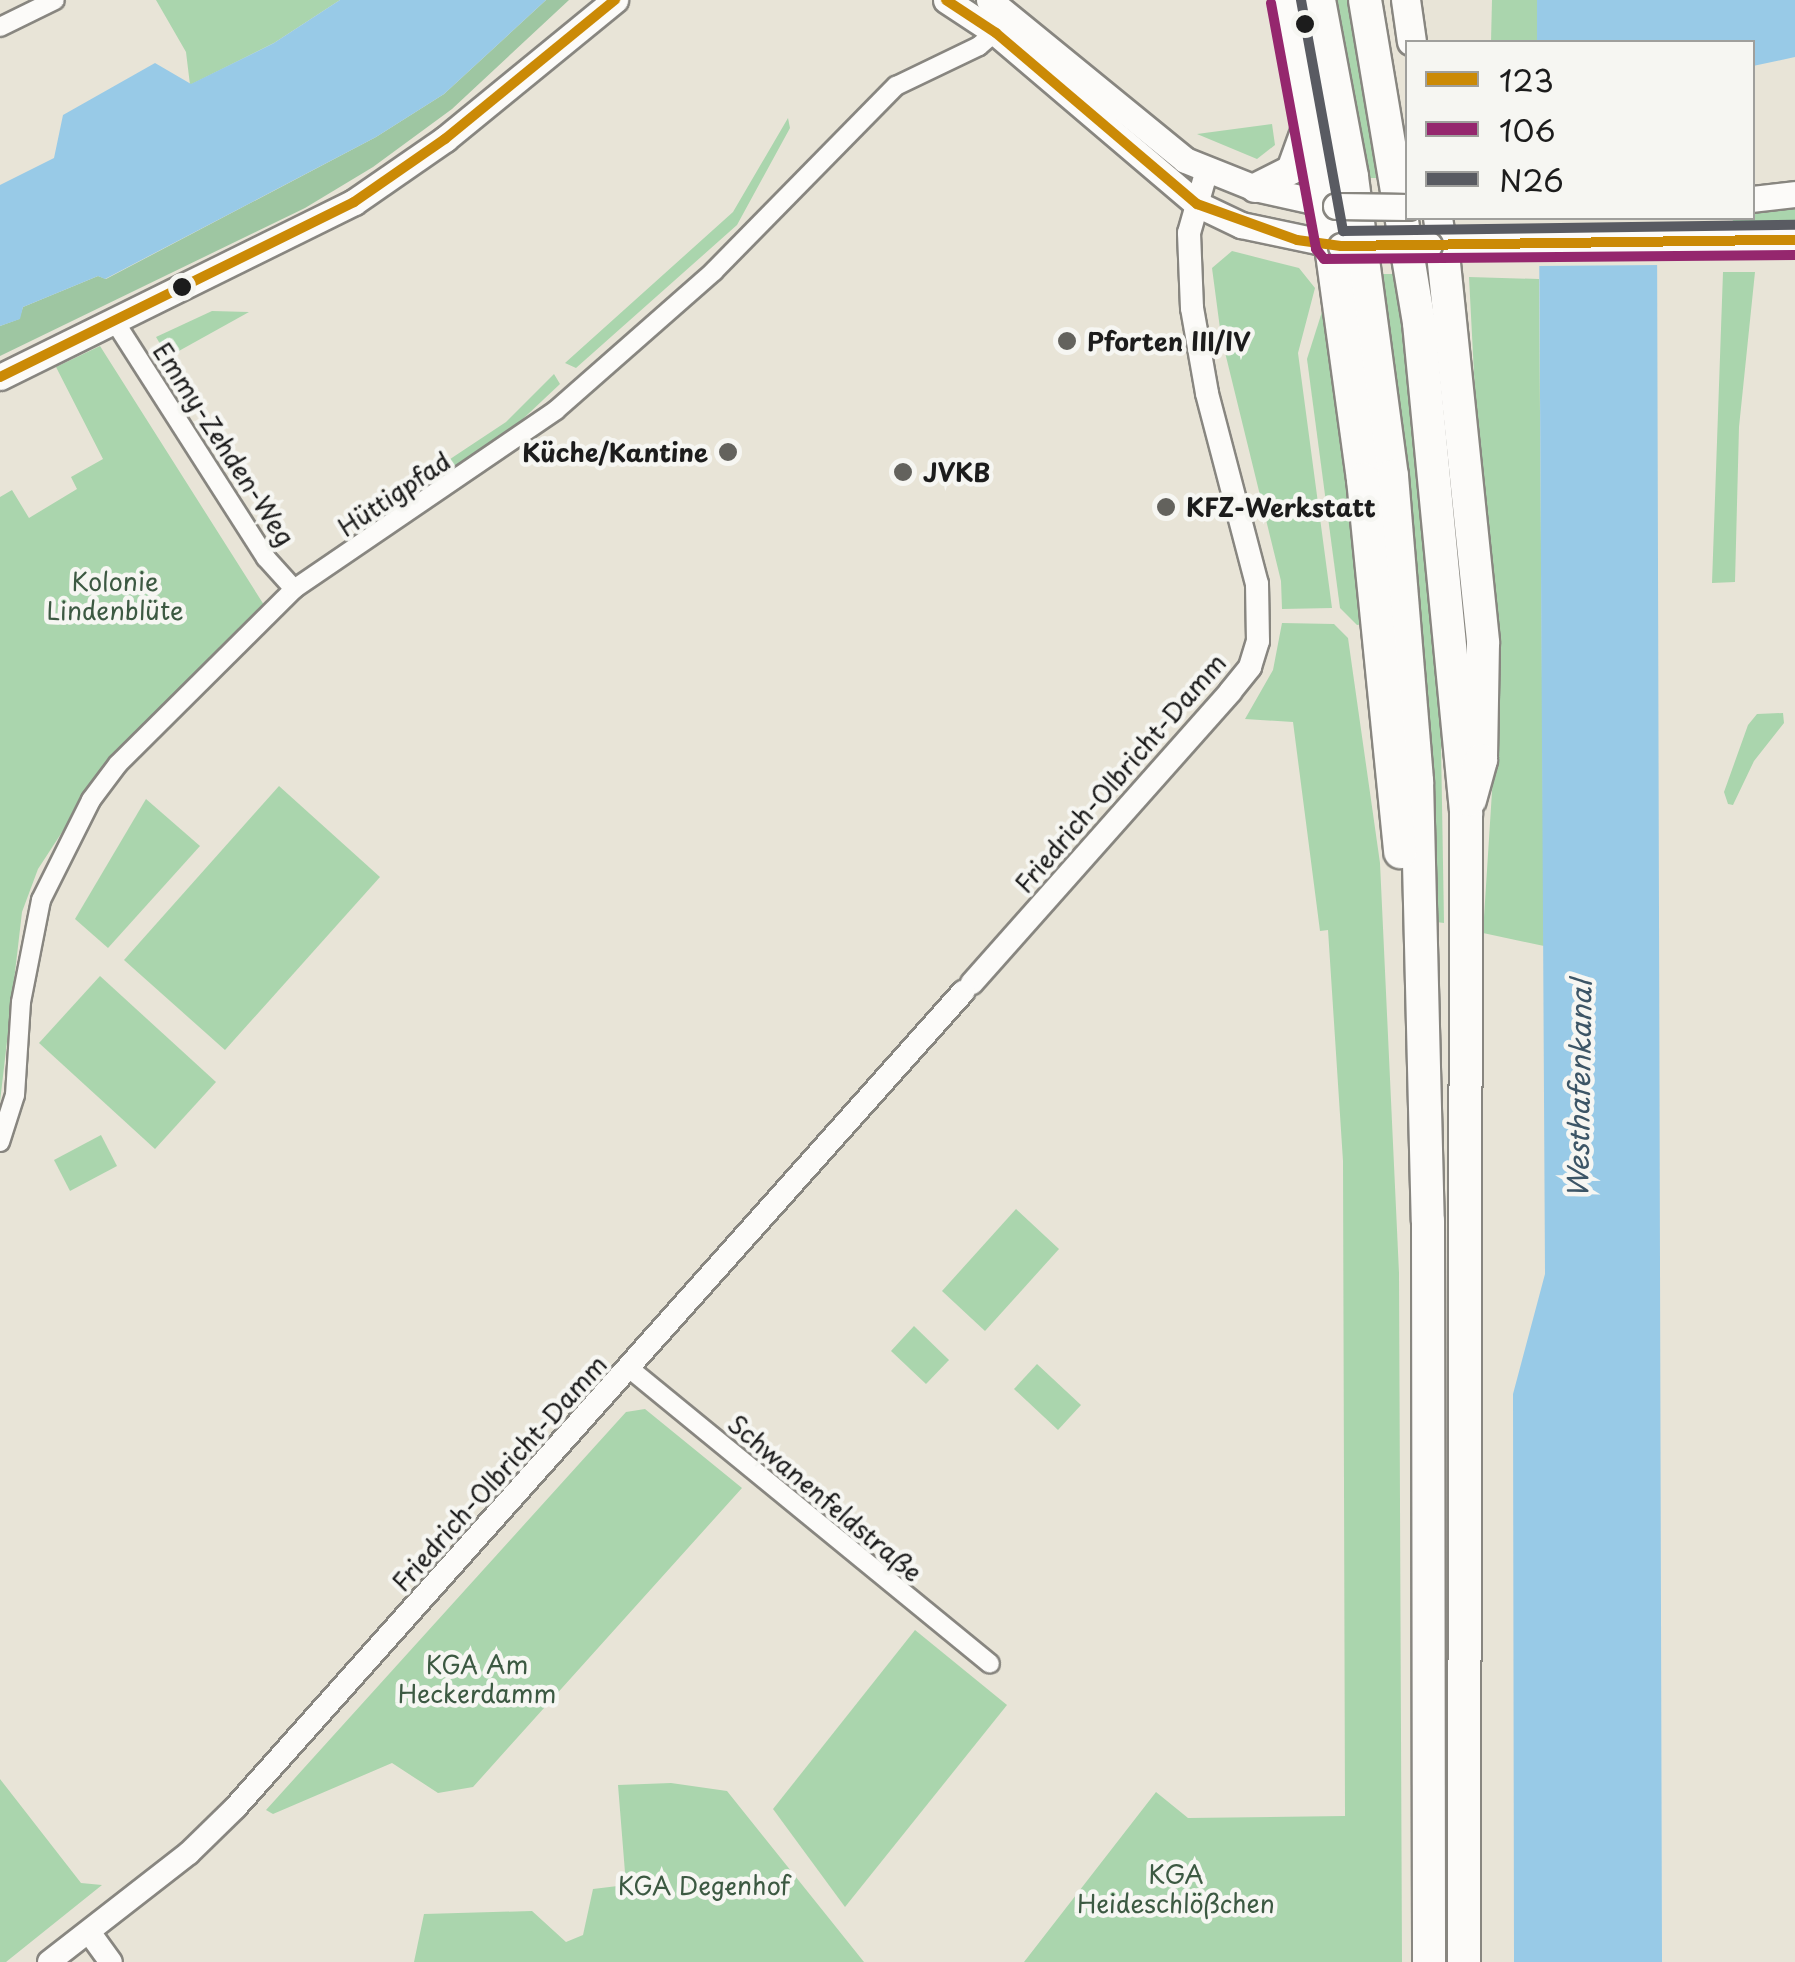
<!DOCTYPE html>
<html>
<head>
<meta charset="utf-8">
<style>
  body { margin:0 }
  #map { position:relative; width:1795px; height:1962px; overflow:hidden; background:#e8e4d7; font-family:"Playpen Sans",sans-serif }
  div>[style] { position:absolute }
  .green>* { inset:0; background:#aad5ad }
  .forest>* { inset:0; background:#9ec6a2 }
  .water>* { inset:0; background:#98cae7 }
  .pier>* { inset:0; background:#e8e4d7 }
  .roads { filter:drop-shadow(2px 0 #888680) drop-shadow(-2px 0 #888680) drop-shadow(0 2px #888680) drop-shadow(0 -2px #888680) }
  .minor>* { height:18px; margin:-9px; padding:0 9px; transform-origin:9px; border-radius:9px; background:#fcfbf9 }
  .tertiary>* { height:22px; margin:-11px; padding:0 11px; transform-origin:11px; border-radius:11px; background:#fcfbf9 }
  .secondary>* { height:25px; margin:-12.5px; padding:0 12.5px; transform-origin:12.5px; border-radius:12.5px; background:#fcfbf9 }
  .primary>* { height:28px; margin:-14px; padding:0 14px; transform-origin:14px; border-radius:14px; background:#fcfbf9 }
  .motorway>* { height:32px; margin:-16px; padding:0 16px; transform-origin:16px; border-radius:16px; background:#fcfbf9 }
  .bridges { filter:drop-shadow(2px 0 #888680) drop-shadow(-2px 0 #888680) drop-shadow(0 2px #888680) drop-shadow(0 -2px #888680) }
  .secondary-bridge>* { height:25px; margin:-12.5px; padding:0 12.5px; transform-origin:12.5px; border-radius:12.5px; background:#fcfbf9 }
  .bus-1>* { height:10px; margin:-5px; padding:0 5px; transform-origin:5px; border-radius:5px; background:#cb8a06 }
  .bus-2>* { height:10px; margin:-5px; padding:0 5px; transform-origin:5px; border-radius:5px; background:#95276e }
  .bus-3>* { height:10px; margin:-5px; padding:0 5px; transform-origin:5px; border-radius:5px; background:#595b62 }
  .dots>* { width:28px; height:28px; translate:-50% -50%; box-sizing:border-box; border:5px solid #f6f6f2; border-radius:50% }
  span { translate:-50% -50%; white-space:nowrap; text-align:center; line-height:1.15; -webkit-text-stroke:9px #f6f6f2; paint-order:stroke }
  .poi-label { font-size:25px; color:#1c1c1c; font-weight:700 }
  .left { translate:0 -50%; text-align:left }
  .right { translate:-100% -50%; text-align:right }
  .street-label { font-size:25px; color:#1c1c1c }
  .park-label { font-size:25px; color:#3c5942 }
  .water-label { font-size:28px; color:#3c5566; font-style:italic }
  .legend { position:absolute; left:1405px; top:40px; width:350px; height:180px; box-sizing:border-box; background:#f6f6f2; border:2px solid #9f9f9c; margin:0; padding:12px 18px; list-style:none; font-size:30px; color:#1c1c1c }
  .legend li { display:flex; align-items:center; gap:20px; height:50px }
  .legend b { width:50px; border:2px solid #9f9f9c }
</style>
</head>
<body>
<div id="map">
  <div class="green">
    <div style="clip-path:polygon(156px 0,340px 0,274px 43px,190px 85px,186px 52px)"></div>
    <div style="clip-path:polygon(1330px 0,1354px 0,1387px 178px,1362px 178px)"></div>
    <div style="clip-path:polygon(1492px 0,1537px 0,1537px 42px,1491px 42px)"></div>
    <div style="clip-path:polygon(788px 118px,790px 128px,737px 225px,576px 368px,565px 363px,733px 212px)"></div>
    <div style="clip-path:polygon(1272px 124px,1275px 145px,1257px 159px,1197px 134px)"></div>
    <div style="clip-path:polygon(1795px 206px,1795px 231px,1729px 225px,1735px 218px,1752px 218px,1753px 209px)"></div>
    <div style="clip-path:polygon(1232px 251px,1299px 268px,1315px 288px,1298px 353px,1332px 608px,1282px 609px,1281px 581px,1221px 336px,1212px 268px)"></div>
    <div style="clip-path:polygon(1723px 272px,1755px 272px,1739px 427px,1735px 582px,1712px 583px)"></div>
    <div style="clip-path:polygon(1377px 274px,1401px 274px,1440px 684px,1444px 923px,1436px 922px)"></div>
    <div style="clip-path:polygon(1469px 277px,1539px 279px,1544px 946px,1483px 933px,1494px 760px)"></div>
    <div style="clip-path:polygon(1327px 296px,1364px 624px,1357px 625px,1340px 608px,1307px 359px)"></div>
    <div style="clip-path:polygon(212px 311px,249px 312px,168px 357px,156px 337px)"></div>
    <div style="clip-path:polygon(100px 346px,264px 605px,113px 754px,38px 869px,22px 912px,0 1102px,0 497px,12px 490px,29px 518px,77px 489px,71px 477px,103px 459px,56px 367px)"></div>
    <div style="clip-path:polygon(554px 374px,560px 384px,509px 432px,418px 493px,408px 490px,340px 532px,506px 422px)"></div>
    <div style="clip-path:polygon(1282px 623px,1334px 624px,1348px 638px,1380px 863px,1399px 1273px,1402px 1962px,1024px 1962px,1156px 1792px,1188px 1818px,1345px 1816px,1343px 1161px,1328px 930px,1320px 931px,1293px 722px,1245px 719px,1273px 670px)"></div>
    <div style="clip-path:polygon(1783px 713px,1784px 723px,1754px 761px,1733px 805px,1728px 804px,1724px 792px,1748px 725px,1757px 714px)"></div>
    <div style="clip-path:polygon(279px 786px,380px 877px,225px 1050px,124px 960px)"></div>
    <div style="clip-path:polygon(146px 799px,200px 846px,108px 948px,75px 919px)"></div>
    <div style="clip-path:polygon(100px 976px,216px 1082px,155px 1149px,39px 1043px)"></div>
    <div style="clip-path:polygon(101px 1135px,117px 1166px,70px 1191px,54px 1160px)"></div>
    <div style="clip-path:polygon(1016px 1209px,1059px 1249px,985px 1331px,942px 1291px)"></div>
    <div style="clip-path:polygon(914px 1326px,949px 1360px,926px 1384px,891px 1351px)"></div>
    <div style="clip-path:polygon(1037px 1364px,1081px 1405px,1058px 1430px,1014px 1389px)"></div>
    <div style="clip-path:polygon(645px 1409px,742px 1488px,473px 1787px,438px 1793px,392px 1763px,273px 1814px,266px 1810px,626px 1412px)"></div>
    <div style="clip-path:polygon(915px 1630px,1007px 1705px,845px 1907px,773px 1809px)"></div>
    <div style="clip-path:polygon(0 1779px,81px 1883px,102px 1885px,6px 1962px,0 1962px)"></div>
    <div style="clip-path:polygon(671px 1783px,727px 1791px,864px 1962px,414px 1962px,424px 1914px,532px 1911px,566px 1942px,583px 1935px,593px 1889px,626px 1885px,618px 1785px)"></div>
  </div>
  <div class="forest">
    <div style="clip-path:polygon(546px 0,569px 0,452px 109px,373px 167px,305px 208px,0 356px,0 326px,19px 319px,23px 307px,98px 276px,106px 279px,376px 137px,444px 94px)"></div>
  </div>
  <div class="water">
    <div style="clip-path:polygon(340px 0,546px 0,444px 94px,376px 137px,105px 279px,98px 276px,23px 307px,20px 319px,0 326px,0 185px,54px 158px,63px 115px,155px 63px,191px 84px,274px 43px)"></div>
    <div style="clip-path:polygon(1537px 0,1795px 0,1795px 57px,1753px 66px,1752px 42px,1537px 42px)"></div>
    <div style="clip-path:polygon(1539px 218px,1657px 218px,1662px 1962px,1514px 1962px,1513px 1394px,1545px 1274px)"></div>
  </div>
  <div class="pier">
    <div style="clip-path:polygon(1534px 218px,1662px 218px,1662px 272px,1660px 265px,1537px 266px,1534px 277px)"></div>
  </div>
  <div class="roads">
    <div class="minor">
      <div style="left:0;top:27px;width:61px;rotate:-26.1deg"></div>
      <div style="left:115px;top:322px;width:280px;rotate:57.4deg"></div>
      <div style="left:266px;top:558px;width:42px;rotate:47.9deg"></div>
      <div style="left:0;top:1142px;width:49px;rotate:-72.3deg"></div>
      <div style="left:15px;top:1095px;width:93px;rotate:-86.3deg"></div>
      <div style="left:21px;top:1002px;width:104px;rotate:-78.9deg"></div>
      <div style="left:41px;top:900px;width:112px;rotate:-63.4deg"></div>
      <div style="left:91px;top:800px;width:45px;rotate:-53.1deg"></div>
      <div style="left:118px;top:764px;width:248px;rotate:-44.8deg"></div>
      <div style="left:294px;top:589px;width:317px;rotate:-34.3deg"></div>
      <div style="left:556px;top:410px;width:210px;rotate:-41.3deg"></div>
      <div style="left:714px;top:271px;width:260px;rotate:-45.5deg"></div>
      <div style="left:896px;top:86px;width:92px;rotate:-25.7deg"></div>
      <div style="left:979px;top:46px;width:28px;rotate:-41deg"></div>
      <div style="left:630px;top:1369px;width:465px;rotate:39.3deg"></div>
    </div>
    <div class="tertiary">
      <div style="left:972px;top:983px;width:389px;rotate:-48.4deg"></div>
      <div style="left:1230px;top:692px;width:32px;rotate:-51deg"></div>
      <div style="left:1250px;top:667px;width:27px;rotate:-73deg"></div>
      <div style="left:1258px;top:641px;width:57px;rotate:-91deg"></div>
      <div style="left:1257px;top:584px;width:197px;rotate:-104.7deg"></div>
      <div style="left:1207px;top:393px;width:86px;rotate:-100deg"></div>
      <div style="left:1192px;top:308px;width:75px;rotate:-92.3deg"></div>
      <div style="left:1189px;top:233px;width:66px;rotate:-74.1deg"></div>
      <div style="left:89px;top:1932px;width:37px;rotate:54deg"></div>
      <div style="left:49px;top:1962px;width:177px;rotate:-37.9deg"></div>
      <div style="left:189px;top:1853px;width:64px;rotate:-44.4deg"></div>
      <div style="left:235px;top:1808px;width:1094px;rotate:-48.26deg"></div>
    </div>
    <div class="secondary">
      <div style="left:946px;top:0;width:60px;rotate:33.4deg"></div>
      <div style="left:996px;top:33px;width:264px;rotate:40.4deg"></div>
      <div style="left:1197px;top:204px;width:49px;rotate:25.5deg"></div>
      <div style="left:1241px;top:225px;width:102px;rotate:11.9deg"></div>
      <div style="left:989px;top:0;width:253px;rotate:39.2deg"></div>
      <div style="left:1185px;top:160px;width:75px;rotate:21.8deg"></div>
      <div style="left:1255px;top:188px;width:83px;rotate:12.5deg"></div>
      <div style="left:1752px;top:199px;width:43px;rotate:-6.6deg"></div>
      <div style="left:1429px;top:245px;width:366px;rotate:-0.8deg"></div>
      <div style="left:0;top:377px;width:395px;rotate:-26.3deg"></div>
      <div style="left:354px;top:202px;width:111px;rotate:-34.7deg"></div>
      <div style="left:445px;top:139px;width:220px;rotate:-39.3deg"></div>
    </div>
    <div class="primary">
      <div style="left:1286px;top:0;width:250px;rotate:79.6deg"></div>
      <div style="left:1406px;top:0;width:42px;rotate:81.9deg"></div>
      <div style="left:1255px;top:188px;width:40px;rotate:-26.6deg"></div>
      <div style="left:1291px;top:170px;width:50px;rotate:-70.1deg"></div>
      <div style="left:1438px;top:218px;width:26px;rotate:81deg"></div>
    </div>
    <div class="motorway">
      <div style="left:1319px;top:0;width:180px;rotate:79.4deg"></div>
      <div style="left:1352px;top:177px;width:302px;rotate:82.4deg"></div>
      <div style="left:1392px;top:476px;width:306px;rotate:85.3deg"></div>
      <div style="left:1417px;top:781px;width:440px;rotate:88.6deg"></div>
      <div style="left:1428px;top:1221px;width:741px;rotate:89.92deg"></div>
      <div style="left:1365px;top:0;width:327px;rotate:80.5deg"></div>
      <div style="left:1419px;top:323px;width:493px;rotate:84.5deg"></div>
      <div style="left:1466px;top:814px;width:1148px;rotate:90.1deg"></div>
      <div style="left:1442px;top:244px;width:401px;rotate:84.1deg"></div>
      <div style="left:1483px;top:643px;width:117px;rotate:91deg"></div>
      <div style="left:1481px;top:760px;width:41px;rotate:105.4deg"></div>
      <div style="left:1331px;top:246px;width:235px;rotate:82.2deg"></div>
      <div style="left:1363px;top:479px;width:375px;rotate:84.3deg"></div>
    </div>
  </div>
  <div class="bridges">
    <div class="secondary-bridge">
      <div style="left:1336px;top:206px;width:72px;rotate:0.8deg"></div>
      <div style="left:1341px;top:246px;width:88px;rotate:-0.7deg"></div>
    </div>
  </div>
  <div class="bus-1">
    <div style="left:946px;top:0;width:60px;rotate:33.4deg"></div>
    <div style="left:996px;top:33px;width:264px;rotate:40.4deg"></div>
    <div style="left:1197px;top:204px;width:106px;rotate:19.8deg"></div>
    <div style="left:1297px;top:240px;width:44px;rotate:7.8deg"></div>
    <div style="left:1341px;top:246px;width:454px;rotate:-0.8deg"></div>
    <div style="left:0;top:377px;width:395px;rotate:-26.3deg"></div>
    <div style="left:354px;top:202px;width:111px;rotate:-34.7deg"></div>
    <div style="left:445px;top:139px;width:220px;rotate:-39.3deg"></div>
  </div>
  <div class="bus-2">
    <div style="left:1271px;top:3px;width:250px;rotate:79.6deg"></div>
    <div style="left:1316px;top:249px;width:13px;rotate:51deg"></div>
    <div style="left:1324px;top:259px;width:471px;rotate:-0.5deg"></div>
  </div>
  <div class="bus-3">
    <div style="left:1301px;top:0;width:235px;rotate:79.7deg"></div>
    <div style="left:1343px;top:231px;width:452px;rotate:-0.8deg"></div>
  </div>
  <div class="dots">
    <div style="left:1305px;top:24px;background:#1c1c1c"></div>
    <div style="left:182px;top:287px;background:#1c1c1c"></div>
    <div style="left:1067px;top:341px;background:#63625d"></div>
    <div style="left:728px;top:452px;background:#63625d"></div>
    <div style="left:903px;top:472px;background:#63625d"></div>
    <div style="left:1166px;top:507px;background:#63625d"></div>
  </div>
  <div class="poi-label">
    <span class="left" style="left:1087px;top:341px">Pforten III/IV</span>
    <span class="right" style="left:708px;top:452px">Küche/Kantine</span>
    <span class="left" style="left:923px;top:472px">JVKB</span>
    <span class="left" style="left:1186px;top:507px">KFZ-Werkstatt</span>
  </div>
  <div class="street-label">
    <span style="left:224px;top:444px;rotate:57deg">Emmy-Zehden-Weg</span>
    <span style="left:394px;top:494px;rotate:-34deg">Hüttigpfad</span>
    <span style="left:1120px;top:773px;rotate:-49deg">Friedrich-Olbricht-Damm</span>
    <span style="left:499px;top:1473px;rotate:-48deg">Friedrich-Olbricht-Damm</span>
    <span style="left:825px;top:1498px;rotate:40deg">Schwanenfeldstraße</span>
  </div>
  <div class="park-label">
    <span style="left:115px;top:596px">Kolonie<br>Lindenblüte</span>
    <span style="left:477px;top:1679px">KGA Am<br>Heckerdamm</span>
    <span style="left:1176px;top:1889px">KGA<br>Heideschlößchen</span>
    <span style="left:704px;top:1885px">KGA Degenhof</span>
  </div>
  <div class="water-label">
    <span style="left:1579px;top:1089px;rotate:-89deg">Westhafenkanal</span>
  </div>
  <ul class="legend">
  <li><b style="height:12px;background:#cb8a06"></b>123</li>
  <li><b style="height:12px;background:#95276e"></b>106</li>
  <li><b style="height:12px;background:#595b62"></b>N26</li>
  </ul>
</div>
</body>
</html>
